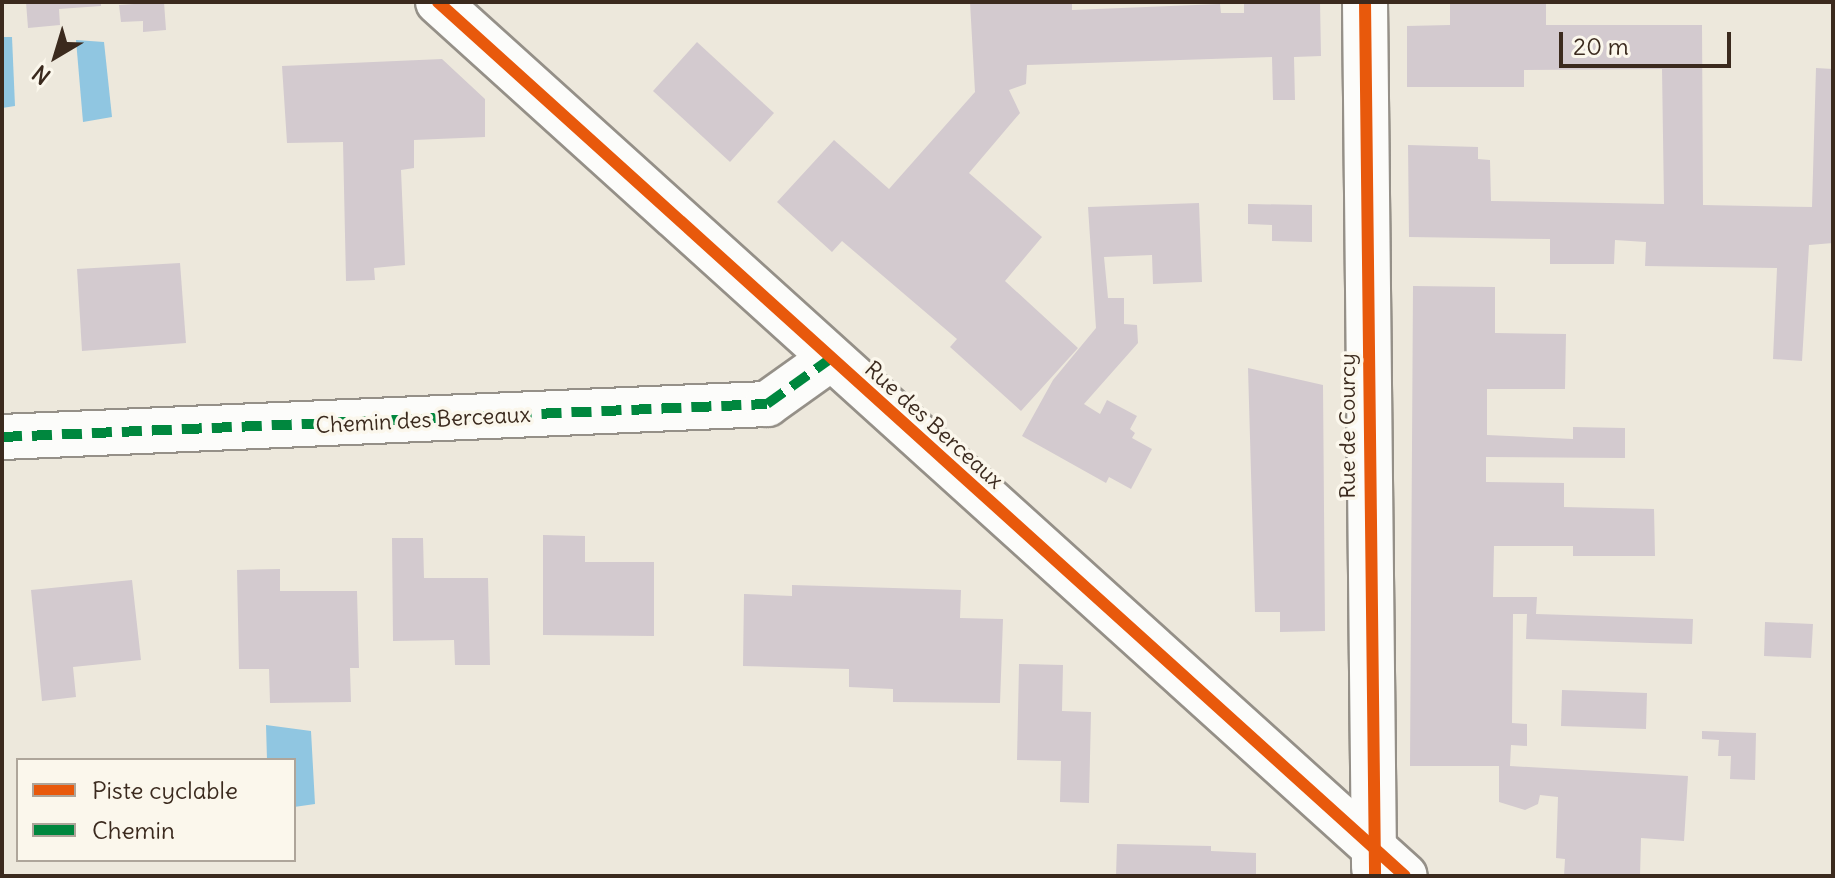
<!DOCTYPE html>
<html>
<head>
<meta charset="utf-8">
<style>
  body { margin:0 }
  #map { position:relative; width:1835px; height:878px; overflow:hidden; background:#ede8dc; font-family:Delius,sans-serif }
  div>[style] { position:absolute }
  .water>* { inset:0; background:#90c6e1 }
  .building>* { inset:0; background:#d3cacf }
  .roads { filter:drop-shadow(2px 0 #959088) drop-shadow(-2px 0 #959088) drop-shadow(0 2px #959088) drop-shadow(0 -2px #959088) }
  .street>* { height:44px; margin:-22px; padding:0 22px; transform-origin:22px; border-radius:22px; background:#fcfcfa }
  .quiet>* { height:10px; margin-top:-5px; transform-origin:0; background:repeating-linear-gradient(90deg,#00873e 0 20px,transparent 0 30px) }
  .cycleway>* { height:12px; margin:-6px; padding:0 6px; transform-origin:6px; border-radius:6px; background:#e8590c }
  span { translate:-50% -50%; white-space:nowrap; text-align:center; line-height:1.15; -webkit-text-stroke:7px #fbf7ec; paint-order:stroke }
  .street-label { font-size:22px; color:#3b2a1e }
  .frame { position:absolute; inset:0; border:4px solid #3b2a1e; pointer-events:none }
  .legend { position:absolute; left:16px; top:758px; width:280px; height:104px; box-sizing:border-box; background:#fbf7ec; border:2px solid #aea59a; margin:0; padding:10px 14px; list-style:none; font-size:24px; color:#3b2a1e }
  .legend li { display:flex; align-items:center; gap:16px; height:40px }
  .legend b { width:40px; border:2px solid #aea59a }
  .north { position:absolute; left:16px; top:16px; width:80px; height:80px; -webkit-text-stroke:6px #fbf7ec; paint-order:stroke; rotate:218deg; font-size:22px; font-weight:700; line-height:32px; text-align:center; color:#3b2a1e }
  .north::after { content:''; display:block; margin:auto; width:28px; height:36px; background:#3b2a1e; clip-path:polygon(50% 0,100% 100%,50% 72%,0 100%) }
  .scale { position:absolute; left:1559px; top:32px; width:172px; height:36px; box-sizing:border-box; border:4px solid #3b2a1e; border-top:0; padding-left:10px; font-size:24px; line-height:28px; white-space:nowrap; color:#3b2a1e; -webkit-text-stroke:6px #fbf7ec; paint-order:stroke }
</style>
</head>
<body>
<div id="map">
  <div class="water">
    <div style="clip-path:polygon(2px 37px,12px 37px,15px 106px,2px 108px)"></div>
    <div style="clip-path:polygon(76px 40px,104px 42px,112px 117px,83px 122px)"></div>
    <div style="clip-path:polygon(266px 725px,311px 731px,315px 804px,294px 807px,294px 760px,267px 760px)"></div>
  </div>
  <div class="building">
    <div style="clip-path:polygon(26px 2px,101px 2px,101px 6px,59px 9px,60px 25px,28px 28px)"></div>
    <div style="clip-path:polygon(164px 2px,166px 30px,143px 32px,143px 21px,121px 22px,119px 5px)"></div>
    <div style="clip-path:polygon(970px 2px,1072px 2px,1072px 10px,1220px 4px,1221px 13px,1244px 13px,1244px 2px,1320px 2px,1321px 56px,1294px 57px,1295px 100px,1273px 100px,1272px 57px,1027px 65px,1026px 84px,1009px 90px,1020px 113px,969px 173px,1042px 237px,1005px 281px,1078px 348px,1021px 411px,950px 347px,957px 339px,842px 241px,832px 252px,777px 202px,834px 140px,889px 189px,975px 92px)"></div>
    <div style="clip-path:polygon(1450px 2px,1546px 2px,1546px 25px,1702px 25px,1703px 205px,1812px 207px,1816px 68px,1833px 69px,1833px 243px,1809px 245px,1802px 361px,1773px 359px,1777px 268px,1645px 266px,1646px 242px,1615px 240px,1614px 264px,1550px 264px,1550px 239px,1409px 237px,1408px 145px,1478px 147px,1478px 159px,1490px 160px,1491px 201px,1664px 204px,1662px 69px,1524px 70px,1524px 87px,1407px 87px,1407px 26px,1450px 25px)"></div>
    <div style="clip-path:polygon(697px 42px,774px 113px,730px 162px,653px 91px)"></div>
    <div style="clip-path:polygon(442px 59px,485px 99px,485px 137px,414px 140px,414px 168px,401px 170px,405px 265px,374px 268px,375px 280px,346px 281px,343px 142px,287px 143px,282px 66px)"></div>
    <div style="clip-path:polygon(1199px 203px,1202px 282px,1153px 284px,1152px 255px,1104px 257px,1108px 298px,1124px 298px,1124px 324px,1137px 325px,1138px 343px,1084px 404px,1100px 414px,1107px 400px,1137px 416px,1130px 429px,1135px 433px,1132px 438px,1152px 449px,1131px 489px,1109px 477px,1106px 483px,1022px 436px,1053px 380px,1096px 328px,1088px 207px)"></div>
    <div style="clip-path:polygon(1248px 204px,1312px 205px,1312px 242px,1272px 241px,1272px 225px,1248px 224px)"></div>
    <div style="clip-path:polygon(180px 263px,186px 343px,82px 351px,77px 269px)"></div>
    <div style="clip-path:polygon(1413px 286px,1495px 287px,1495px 333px,1566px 334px,1565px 389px,1487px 389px,1487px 435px,1573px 439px,1573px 427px,1625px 428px,1625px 458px,1486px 457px,1486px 482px,1564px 483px,1564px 507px,1654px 509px,1655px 556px,1573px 556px,1573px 546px,1494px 546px,1493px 597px,1537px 597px,1536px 614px,1693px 619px,1692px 644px,1650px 643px,1526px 639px,1527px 614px,1513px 614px,1512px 723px,1527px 724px,1527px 746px,1511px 745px,1510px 766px,1688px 776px,1684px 841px,1641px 838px,1640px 876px,1564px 876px,1565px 859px,1556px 858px,1558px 797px,1540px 795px,1538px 804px,1525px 810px,1499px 802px,1499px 766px,1410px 766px)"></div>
    <div style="clip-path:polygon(1248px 368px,1323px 385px,1325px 631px,1280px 632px,1280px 612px,1255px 612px)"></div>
    <div style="clip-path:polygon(543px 535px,585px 536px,585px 562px,654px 562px,654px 636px,543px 635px)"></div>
    <div style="clip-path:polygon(392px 538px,423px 538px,424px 578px,488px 578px,490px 665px,455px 665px,454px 640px,393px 641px)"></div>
    <div style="clip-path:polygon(280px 569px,280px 591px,357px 591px,359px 668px,350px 668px,351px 702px,270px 703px,269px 669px,239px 669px,237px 570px)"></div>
    <div style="clip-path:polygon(132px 580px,141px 660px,73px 667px,76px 697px,42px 701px,31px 590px)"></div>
    <div style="clip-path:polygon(792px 585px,961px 590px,960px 618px,1003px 619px,1000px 703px,893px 702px,893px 689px,849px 687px,849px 669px,743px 666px,744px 594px,792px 596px)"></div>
    <div style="clip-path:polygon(1765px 622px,1813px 624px,1811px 658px,1764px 656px)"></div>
    <div style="clip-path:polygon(1019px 664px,1063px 665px,1062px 711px,1091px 712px,1089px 803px,1060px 802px,1061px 761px,1017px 760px)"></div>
    <div style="clip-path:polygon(1562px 690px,1647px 693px,1646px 729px,1561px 726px)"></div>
    <div style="clip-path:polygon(1702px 731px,1756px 733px,1755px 780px,1730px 779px,1731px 756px,1718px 756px,1719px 740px,1702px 739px)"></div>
    <div style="clip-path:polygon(1117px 844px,1211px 846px,1211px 851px,1256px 853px,1256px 876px,1116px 876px)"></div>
  </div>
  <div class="roads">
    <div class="street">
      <div style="left:438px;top:2px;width:1303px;rotate:42.11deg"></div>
      <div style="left:1365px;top:2px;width:866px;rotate:89.4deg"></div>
      <div style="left:2px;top:437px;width:766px;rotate:-2.47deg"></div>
      <div style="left:767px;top:404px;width:77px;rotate:-35.5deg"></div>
    </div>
  </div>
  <div class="quiet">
    <div style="left:2px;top:437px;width:766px;rotate:-2.47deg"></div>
    <div style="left:767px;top:404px;width:77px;rotate:-35.5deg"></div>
  </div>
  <div class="cycleway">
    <div style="left:438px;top:2px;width:1303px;rotate:42.11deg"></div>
    <div style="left:1365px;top:2px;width:874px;rotate:89.34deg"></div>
  </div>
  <div class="street-label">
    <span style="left:423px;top:420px;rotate:-3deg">Chemin des Berceaux</span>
    <span style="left:934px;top:425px;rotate:42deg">Rue des Berceaux</span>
    <span style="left:1348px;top:426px;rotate:-90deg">Rue de Courcy</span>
  </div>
  <div class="frame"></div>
  <ul class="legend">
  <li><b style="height:10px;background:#e8590c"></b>Piste cyclable</li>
  <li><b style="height:10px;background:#00873e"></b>Chemin</li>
  </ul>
  <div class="north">N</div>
  <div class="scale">20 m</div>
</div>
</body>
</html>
